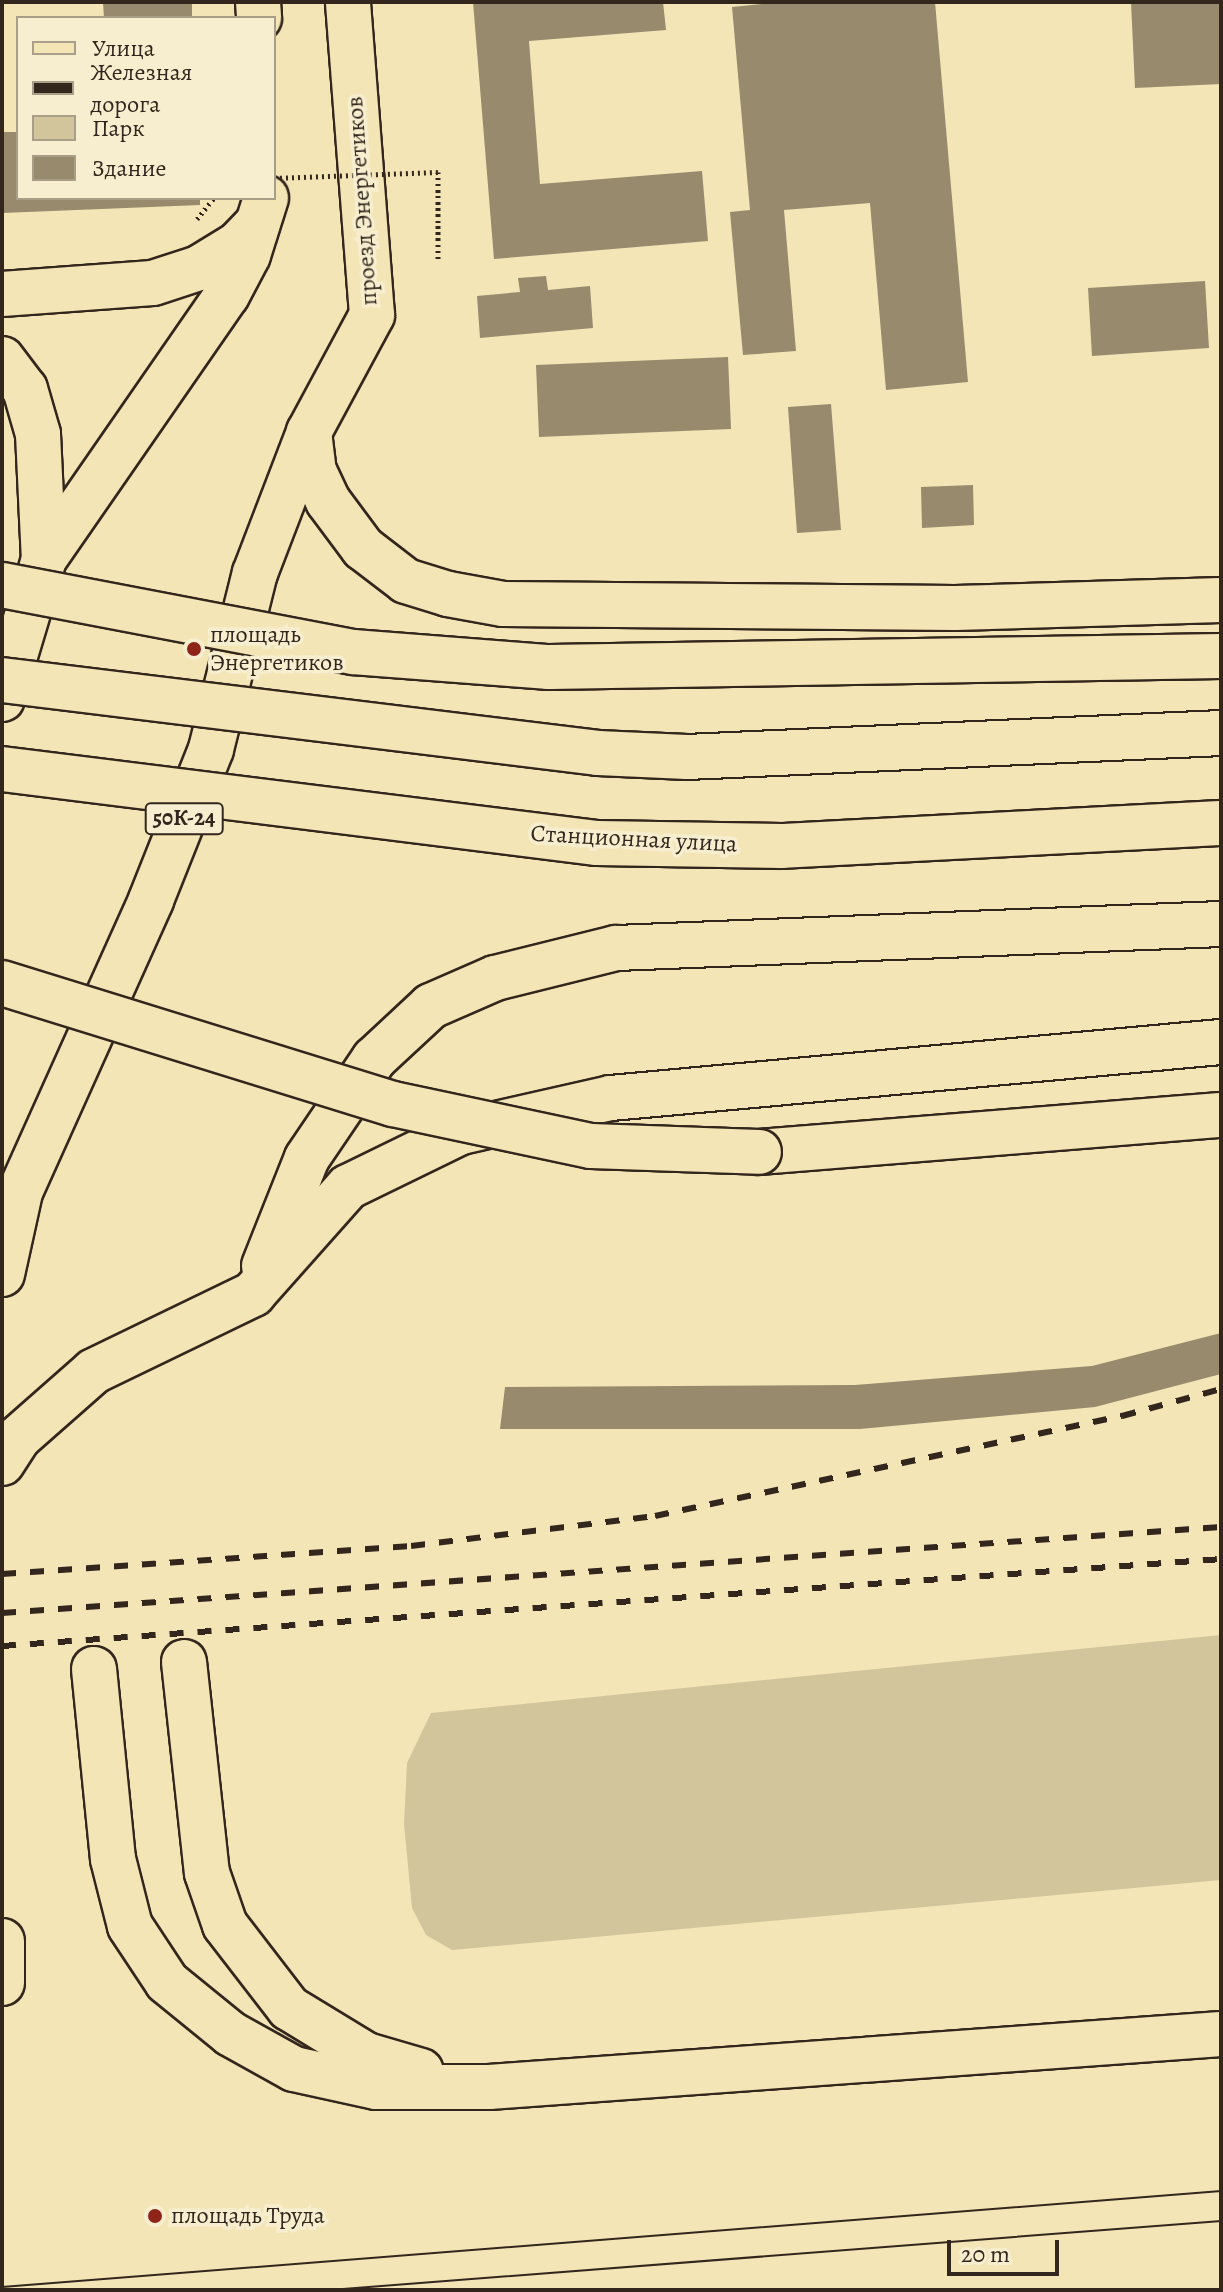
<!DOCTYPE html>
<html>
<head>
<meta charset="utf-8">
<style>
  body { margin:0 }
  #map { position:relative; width:1223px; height:2292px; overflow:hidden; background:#f3e5b6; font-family:Alegreya,serif }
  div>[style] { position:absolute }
  .green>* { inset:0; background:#d2c59c }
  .building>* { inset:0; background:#978a6d }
  .path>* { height:5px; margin-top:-2.5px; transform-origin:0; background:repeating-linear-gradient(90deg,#33271d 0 2px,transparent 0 6px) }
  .roads { filter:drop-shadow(2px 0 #33271d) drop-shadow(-2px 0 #33271d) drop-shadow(0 2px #33271d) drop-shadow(0 -2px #33271d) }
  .primary>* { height:44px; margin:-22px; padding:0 22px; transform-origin:22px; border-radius:22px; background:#f3e5b6 }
  .tram>* { height:2px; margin:-1px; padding:0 1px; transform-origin:1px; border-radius:1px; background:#33271d }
  .rail>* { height:6px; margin-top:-3px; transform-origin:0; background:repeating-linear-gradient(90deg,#33271d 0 14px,transparent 0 28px) }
  .path-bridge>* { height:5px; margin-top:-2.5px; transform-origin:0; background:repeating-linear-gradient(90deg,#33271d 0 2px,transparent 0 6px) }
  .bridges { filter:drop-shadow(2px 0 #33271d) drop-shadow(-2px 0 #33271d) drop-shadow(0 2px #33271d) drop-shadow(0 -2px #33271d) }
  .primary-bridge>* { height:44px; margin:-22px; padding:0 22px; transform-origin:22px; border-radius:22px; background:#f3e5b6 }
  .dots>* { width:22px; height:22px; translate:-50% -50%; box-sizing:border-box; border:4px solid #f7eed0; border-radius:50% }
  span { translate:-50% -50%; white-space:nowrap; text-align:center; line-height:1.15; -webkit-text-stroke:7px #f7eed0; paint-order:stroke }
  .shield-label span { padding:2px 6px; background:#f7eed0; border:2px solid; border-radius:6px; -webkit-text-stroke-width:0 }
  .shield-label { font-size:22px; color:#33271d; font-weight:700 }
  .street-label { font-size:24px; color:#33271d }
  .poi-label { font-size:24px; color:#33271d }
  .left { translate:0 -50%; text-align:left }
  .frame { position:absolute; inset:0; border:4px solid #33271d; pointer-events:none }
  .legend { position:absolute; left:16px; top:16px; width:260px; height:184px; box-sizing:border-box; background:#f7eed0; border:2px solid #a99e88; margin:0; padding:10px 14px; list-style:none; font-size:24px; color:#33271d }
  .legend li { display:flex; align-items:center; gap:16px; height:40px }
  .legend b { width:40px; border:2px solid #a99e88 }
  .scale { position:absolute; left:947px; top:2240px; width:112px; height:36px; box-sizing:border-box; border:4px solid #33271d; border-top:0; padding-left:10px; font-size:24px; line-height:28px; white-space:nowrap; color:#33271d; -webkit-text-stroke:6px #f7eed0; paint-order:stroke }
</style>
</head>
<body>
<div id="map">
  <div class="green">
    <div style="clip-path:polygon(1221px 1635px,1221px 1880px,452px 1950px,426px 1935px,412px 1908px,404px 1824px,407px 1763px,431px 1713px)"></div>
  </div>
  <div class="building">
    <div style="clip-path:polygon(103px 2px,192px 2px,192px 18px,104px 18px)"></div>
    <div style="clip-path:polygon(473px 2px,663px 2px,666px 30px,529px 41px,540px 184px,702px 171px,708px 241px,494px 259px)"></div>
    <div style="clip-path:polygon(783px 2px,935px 2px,968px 382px,886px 390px,870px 203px,784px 210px,796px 351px,743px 355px,730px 212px,750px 210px,732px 7px)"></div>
    <div style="clip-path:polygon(1131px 2px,1221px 2px,1221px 84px,1135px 88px)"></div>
    <div style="clip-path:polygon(2px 132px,18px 132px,18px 198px,200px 198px,200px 205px,2px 213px)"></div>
    <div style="clip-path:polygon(546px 276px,548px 290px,590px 286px,593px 328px,480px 338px,477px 296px,520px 292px,518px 278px)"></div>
    <div style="clip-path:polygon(1205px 281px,1209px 348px,1092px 356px,1088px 288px)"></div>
    <div style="clip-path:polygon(728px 357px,731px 429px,539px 437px,536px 365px)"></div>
    <div style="clip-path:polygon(831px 404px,841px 530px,797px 533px,788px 407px)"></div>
    <div style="clip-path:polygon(973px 485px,974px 525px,922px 528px,921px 487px)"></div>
    <div style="clip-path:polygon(1221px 1333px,1221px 1374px,1095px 1407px,860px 1429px,500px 1429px,505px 1387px,855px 1385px,1092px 1366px)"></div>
  </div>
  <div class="path">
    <div style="left:438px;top:172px;width:90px;rotate:90deg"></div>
    <div style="left:197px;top:219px;width:27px;rotate:-51deg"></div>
  </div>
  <div class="roads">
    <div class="primary">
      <div style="left:258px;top:2px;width:16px;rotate:86deg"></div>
      <div style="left:2px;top:294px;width:151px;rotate:-4.2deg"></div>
      <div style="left:153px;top:283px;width:48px;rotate:-18.1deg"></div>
      <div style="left:199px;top:268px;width:46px;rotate:-31.6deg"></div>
      <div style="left:238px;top:244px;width:28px;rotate:-46deg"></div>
      <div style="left:2px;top:359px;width:38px;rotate:53deg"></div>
      <div style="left:25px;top:389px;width:47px;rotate:73.9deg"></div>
      <div style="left:38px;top:434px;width:125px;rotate:87.3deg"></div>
      <div style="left:309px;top:432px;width:39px;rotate:83deg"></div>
      <div style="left:314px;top:471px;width:33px;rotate:65deg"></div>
      <div style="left:328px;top:501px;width:59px;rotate:53.3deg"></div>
      <div style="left:363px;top:548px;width:54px;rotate:37.5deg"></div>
      <div style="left:406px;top:581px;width:44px;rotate:17.2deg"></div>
      <div style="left:448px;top:594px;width:56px;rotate:10.3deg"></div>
      <div style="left:503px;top:604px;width:452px;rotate:0.5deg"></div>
      <div style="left:955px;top:608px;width:266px;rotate:-1.7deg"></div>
      <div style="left:2px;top:699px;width:146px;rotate:-73.3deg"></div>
      <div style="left:44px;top:559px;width:321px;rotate:-55.3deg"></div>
      <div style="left:227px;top:295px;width:45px;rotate:-62.3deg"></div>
      <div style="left:248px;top:255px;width:60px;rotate:-72.5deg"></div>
      <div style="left:759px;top:1152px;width:463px;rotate:-4.6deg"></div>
      <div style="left:264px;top:1266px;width:116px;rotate:-68.3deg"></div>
      <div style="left:307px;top:1158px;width:120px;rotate:-55.9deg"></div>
      <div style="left:374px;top:1059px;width:78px;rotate:-42.9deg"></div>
      <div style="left:431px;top:1006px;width:70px;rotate:-23.6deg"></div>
      <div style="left:495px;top:978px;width:125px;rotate:-13.9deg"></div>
      <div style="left:616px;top:948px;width:605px;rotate:-2.27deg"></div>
      <div style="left:2px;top:1274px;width:84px;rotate:-77.6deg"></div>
      <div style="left:20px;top:1192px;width:320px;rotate:-65.8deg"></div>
      <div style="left:151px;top:900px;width:162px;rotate:-68.3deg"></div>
      <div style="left:211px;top:749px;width:181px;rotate:-76deg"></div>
      <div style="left:255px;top:573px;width:151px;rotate:-69deg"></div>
      <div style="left:309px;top:432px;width:133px;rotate:-61.7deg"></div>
      <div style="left:372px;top:315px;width:314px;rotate:-94.4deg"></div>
      <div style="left:2px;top:1463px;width:30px;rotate:-57deg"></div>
      <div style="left:18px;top:1438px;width:101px;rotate:-41.4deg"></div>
      <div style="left:94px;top:1371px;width:177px;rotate:-25.8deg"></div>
      <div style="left:253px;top:1294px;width:143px;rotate:-48.4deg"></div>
      <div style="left:348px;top:1187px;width:126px;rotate:-26deg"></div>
      <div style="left:461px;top:1132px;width:154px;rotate:-12.8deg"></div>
      <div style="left:611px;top:1098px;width:613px;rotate:-5.25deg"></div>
      <div style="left:184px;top:1662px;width:212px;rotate:83.8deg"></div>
      <div style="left:207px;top:1873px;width:55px;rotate:70.9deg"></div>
      <div style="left:225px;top:1925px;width:105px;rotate:52.4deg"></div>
      <div style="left:289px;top:2008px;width:90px;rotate:31.4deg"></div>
      <div style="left:366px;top:2055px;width:57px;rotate:16.2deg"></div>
      <div style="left:94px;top:1669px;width:191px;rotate:84.3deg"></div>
      <div style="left:113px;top:1859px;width:69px;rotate:75.8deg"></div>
      <div style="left:130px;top:1926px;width:67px;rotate:56.5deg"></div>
      <div style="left:167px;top:1982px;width:82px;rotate:39.1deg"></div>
      <div style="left:231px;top:2034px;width:72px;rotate:29.1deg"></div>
      <div style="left:294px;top:2069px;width:84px;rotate:12.4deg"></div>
      <div style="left:376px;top:2087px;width:113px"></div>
      <div style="left:489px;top:2087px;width:734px;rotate:-4.14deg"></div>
      <div style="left:2px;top:1941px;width:42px;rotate:90deg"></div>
    </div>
  </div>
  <div class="tram">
    <div style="left:2px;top:2287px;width:1223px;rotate:-4.5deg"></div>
    <div style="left:330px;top:2290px;width:894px;rotate:-4.43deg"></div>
  </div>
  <div class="rail">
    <div style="left:2px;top:1574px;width:410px;rotate:-3.9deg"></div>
    <div style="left:411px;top:1546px;width:246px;rotate:-7deg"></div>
    <div style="left:655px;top:1516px;width:478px;rotate:-12.1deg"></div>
    <div style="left:1122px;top:1416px;width:103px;rotate:-15.3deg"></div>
    <div style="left:2px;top:1613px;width:1222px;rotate:-4.04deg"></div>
    <div style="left:2px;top:1646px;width:1222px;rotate:-4.08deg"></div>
  </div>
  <div class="path-bridge">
    <div style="left:274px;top:178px;width:164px;rotate:-2.1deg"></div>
  </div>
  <div class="bridges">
    <div class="primary-bridge">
      <div style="left:2px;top:585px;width:357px;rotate:10.8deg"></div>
      <div style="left:353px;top:652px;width:197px;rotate:4.4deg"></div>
      <div style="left:549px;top:667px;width:672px;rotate:-0.94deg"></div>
      <div style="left:2px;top:680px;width:600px;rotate:6.98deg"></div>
      <div style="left:598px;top:753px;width:89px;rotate:2.6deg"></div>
      <div style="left:687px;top:757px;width:535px;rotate:-2.57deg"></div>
      <div style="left:2px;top:769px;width:600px;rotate:7.09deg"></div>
      <div style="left:597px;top:843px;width:185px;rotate:0.9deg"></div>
      <div style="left:782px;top:846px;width:440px;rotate:-3deg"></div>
      <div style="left:2px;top:983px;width:409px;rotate:17.2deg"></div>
      <div style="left:393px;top:1104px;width:202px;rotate:12deg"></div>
      <div style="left:591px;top:1146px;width:168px;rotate:2deg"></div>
    </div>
  </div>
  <div class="dots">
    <div style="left:194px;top:649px;background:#8f2418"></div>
    <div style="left:155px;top:2216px;background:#8f2418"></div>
  </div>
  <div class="shield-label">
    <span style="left:184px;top:819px">50К-24</span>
  </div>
  <div class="street-label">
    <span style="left:362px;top:201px;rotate:-94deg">проезд Энергетиков</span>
    <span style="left:634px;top:839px;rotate:3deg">Станционная улица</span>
  </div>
  <div class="poi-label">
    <span class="left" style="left:210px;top:649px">площадь<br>Энергетиков</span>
    <span class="left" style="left:171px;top:2216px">площадь Труда</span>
  </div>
  <div class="frame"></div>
  <ul class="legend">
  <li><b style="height:10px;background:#f3e5b6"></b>Улица</li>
  <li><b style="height:10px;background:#33271d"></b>Железная дорога</li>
  <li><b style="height:22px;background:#d2c59c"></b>Парк</li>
  <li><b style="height:22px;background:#978a6d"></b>Здание</li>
  </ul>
  <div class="scale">20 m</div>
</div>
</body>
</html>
